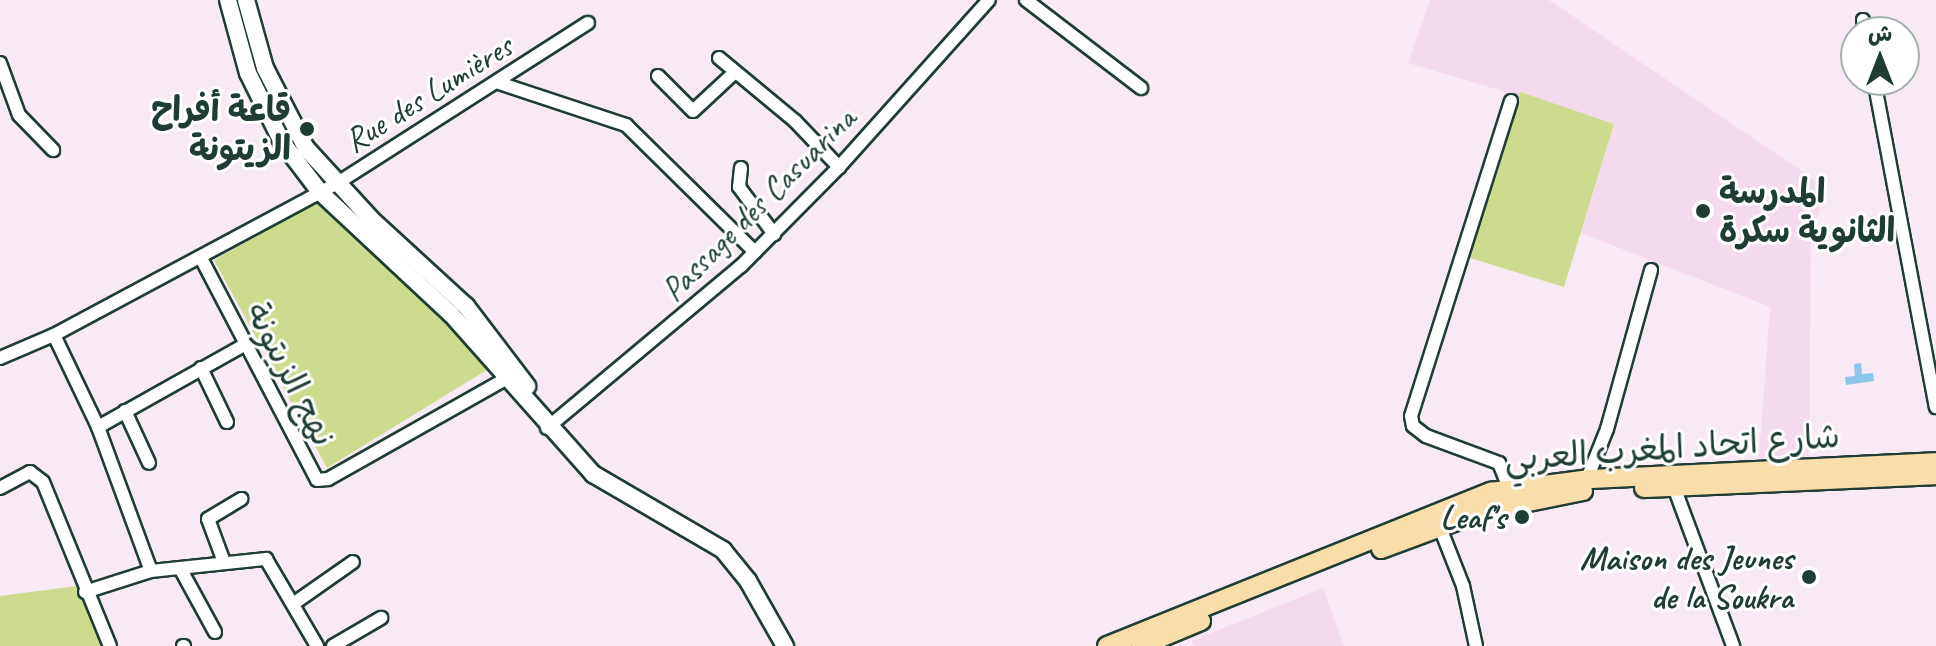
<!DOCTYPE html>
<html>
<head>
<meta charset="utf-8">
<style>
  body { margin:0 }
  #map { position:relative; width:1936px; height:646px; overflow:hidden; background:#f8eaf4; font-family:Caveat,"Playpen Sans Arabic",sans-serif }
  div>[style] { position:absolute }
  .built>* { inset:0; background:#f3dbed }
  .green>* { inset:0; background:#cddb8f }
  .water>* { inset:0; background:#8cc7eb }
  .roads { filter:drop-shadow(2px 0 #1f3d34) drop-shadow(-2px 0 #1f3d34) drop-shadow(0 2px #1f3d34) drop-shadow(0 -2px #1f3d34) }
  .minor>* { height:12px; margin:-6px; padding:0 6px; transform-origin:6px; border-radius:6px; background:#fff }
  .secondary>* { height:16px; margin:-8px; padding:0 8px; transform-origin:8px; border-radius:8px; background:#fff }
  .primary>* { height:18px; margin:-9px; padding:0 9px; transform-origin:9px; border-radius:9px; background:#f9ddab }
  .dots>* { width:22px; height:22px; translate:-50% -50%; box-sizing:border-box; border:4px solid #fff; border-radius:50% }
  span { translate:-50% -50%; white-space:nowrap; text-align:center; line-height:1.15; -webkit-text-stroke:6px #fff; paint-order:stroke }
  .street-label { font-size:34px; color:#1f3d34 }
  .poi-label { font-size:34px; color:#1f3d34; font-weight:700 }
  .right { translate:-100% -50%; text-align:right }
  .left { translate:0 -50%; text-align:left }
  .north { position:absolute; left:1840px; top:16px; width:80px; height:80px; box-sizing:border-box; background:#fff; border:2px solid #a5b1ae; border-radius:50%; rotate:0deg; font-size:22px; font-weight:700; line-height:32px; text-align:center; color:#1f3d34 }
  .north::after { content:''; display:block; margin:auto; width:28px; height:36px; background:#1f3d34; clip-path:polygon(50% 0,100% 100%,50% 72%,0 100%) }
</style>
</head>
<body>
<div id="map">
  <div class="built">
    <div style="clip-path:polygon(1430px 0,1549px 0,1827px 188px,1811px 235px,1809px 456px,1759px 458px,1770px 307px,1581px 233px,1614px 124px,1408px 63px)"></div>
    <div style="clip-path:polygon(1323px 588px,1344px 646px,1194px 646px,1191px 641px)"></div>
  </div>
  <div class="green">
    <div style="clip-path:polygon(1520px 92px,1614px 124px,1564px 287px,1467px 257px)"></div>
    <div style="clip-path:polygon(319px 201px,432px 301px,490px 368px,327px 468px,214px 260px)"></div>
    <div style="clip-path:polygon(77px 586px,104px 646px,0 646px,0 596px)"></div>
  </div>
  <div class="water">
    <div style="clip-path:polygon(1861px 363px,1862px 374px,1873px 373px,1874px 381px,1846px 385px,1845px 377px,1855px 376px,1854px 364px)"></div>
  </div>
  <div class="roads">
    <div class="minor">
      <div style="left:1026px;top:0;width:145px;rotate:37.4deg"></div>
      <div style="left:1863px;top:20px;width:12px;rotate:81deg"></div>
      <div style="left:719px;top:58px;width:99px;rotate:39.7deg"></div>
      <div style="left:795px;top:121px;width:64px;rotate:46.3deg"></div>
      <div style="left:0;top:63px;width:55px;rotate:69.9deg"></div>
      <div style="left:19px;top:115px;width:49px;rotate:45.8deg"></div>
      <div style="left:658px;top:76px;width:49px;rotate:45deg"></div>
      <div style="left:693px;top:111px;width:56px;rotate:-42.8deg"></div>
      <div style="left:1874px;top:80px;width:333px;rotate:79.3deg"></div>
      <div style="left:499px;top:83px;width:134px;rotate:18.3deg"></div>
      <div style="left:626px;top:125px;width:181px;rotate:44.6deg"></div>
      <div style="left:1511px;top:101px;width:330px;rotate:107.6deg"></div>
      <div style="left:1411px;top:416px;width:10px;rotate:79deg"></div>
      <div style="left:1413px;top:426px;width:16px;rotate:38deg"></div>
      <div style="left:1426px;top:436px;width:78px;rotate:20.3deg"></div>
      <div style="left:1499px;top:463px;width:35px;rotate:68deg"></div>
      <div style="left:741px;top:168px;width:19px;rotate:96deg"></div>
      <div style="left:739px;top:187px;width:59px;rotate:53.3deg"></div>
      <div style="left:201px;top:258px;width:250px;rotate:62.4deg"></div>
      <div style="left:317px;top:480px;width:11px;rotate:-5deg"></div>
      <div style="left:328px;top:479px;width:214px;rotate:-29.4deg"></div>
      <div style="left:54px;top:335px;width:102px;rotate:64.4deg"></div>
      <div style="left:98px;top:427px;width:153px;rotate:69.8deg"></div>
      <div style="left:0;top:358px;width:59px;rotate:-23.1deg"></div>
      <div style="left:54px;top:335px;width:320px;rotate:-28.2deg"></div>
      <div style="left:336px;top:184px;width:299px;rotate:-32.6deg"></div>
      <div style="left:201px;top:368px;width:60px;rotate:64.3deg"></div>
      <div style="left:125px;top:411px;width:57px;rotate:65.2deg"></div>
      <div style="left:98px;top:427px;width:170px;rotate:-29.3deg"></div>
      <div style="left:547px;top:428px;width:253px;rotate:-39.9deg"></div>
      <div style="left:741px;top:266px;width:139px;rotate:-45.3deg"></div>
      <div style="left:839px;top:167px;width:224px;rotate:-48.1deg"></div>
      <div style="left:1587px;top:479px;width:54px;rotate:-68.2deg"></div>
      <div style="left:1607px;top:429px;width:165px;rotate:-74.5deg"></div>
      <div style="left:1674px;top:487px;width:170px;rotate:69.6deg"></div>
      <div style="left:0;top:488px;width:34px;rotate:-28deg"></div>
      <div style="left:30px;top:472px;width:16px;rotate:38deg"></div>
      <div style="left:43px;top:482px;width:177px;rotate:67.8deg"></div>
      <div style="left:1439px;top:525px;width:66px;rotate:68.5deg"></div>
      <div style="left:1463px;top:586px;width:61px;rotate:77.8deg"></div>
      <div style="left:224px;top:562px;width:46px;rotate:-110.4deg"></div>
      <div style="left:208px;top:519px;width:39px;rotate:-31deg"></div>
      <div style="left:180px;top:568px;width:73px;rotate:61.3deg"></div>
      <div style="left:85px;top:592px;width:69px;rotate:-17.7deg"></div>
      <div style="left:151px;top:571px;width:116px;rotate:-6deg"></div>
      <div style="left:266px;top:559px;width:101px;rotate:59.6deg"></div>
      <div style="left:293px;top:604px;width:73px;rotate:-35deg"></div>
      <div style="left:183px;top:646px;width:1px"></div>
      <div style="left:333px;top:646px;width:56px;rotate:-30.3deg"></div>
    </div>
    <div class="secondary">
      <div style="left:228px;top:0;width:76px;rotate:74.7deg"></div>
      <div style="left:248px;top:73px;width:77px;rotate:63.8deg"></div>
      <div style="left:282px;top:142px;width:63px;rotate:52.8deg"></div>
      <div style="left:320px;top:192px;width:179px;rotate:43deg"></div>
      <div style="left:451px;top:314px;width:214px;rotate:48.4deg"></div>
      <div style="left:593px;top:474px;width:151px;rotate:30.3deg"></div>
      <div style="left:723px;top:550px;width:40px;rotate:51deg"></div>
      <div style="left:748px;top:581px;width:75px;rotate:60.4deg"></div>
      <div style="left:246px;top:0;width:71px;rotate:74.4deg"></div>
      <div style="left:265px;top:68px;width:90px;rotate:62.9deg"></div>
      <div style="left:306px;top:148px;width:96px;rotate:47.5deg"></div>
      <div style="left:371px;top:219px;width:129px;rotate:42.5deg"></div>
      <div style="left:466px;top:306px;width:101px;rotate:52.7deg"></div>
    </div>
    <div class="primary">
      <div style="left:1644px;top:488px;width:292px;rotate:-2.5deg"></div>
      <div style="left:1381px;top:549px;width:110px;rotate:-20.3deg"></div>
      <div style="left:1484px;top:511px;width:101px;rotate:-11.4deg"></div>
      <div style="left:1107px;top:646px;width:414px;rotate:-21.9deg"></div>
      <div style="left:1491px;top:492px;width:100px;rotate:-7.5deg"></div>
      <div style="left:1590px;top:479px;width:346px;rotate:-2.8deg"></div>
      <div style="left:1141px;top:646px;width:65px;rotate:-22.6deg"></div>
    </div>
  </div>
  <div class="dots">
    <div style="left:307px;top:129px;background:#1f3d34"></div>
    <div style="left:1703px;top:211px;background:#1f3d34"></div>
    <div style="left:1522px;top:517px;background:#1f3d34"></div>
    <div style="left:1809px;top:577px;background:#1f3d34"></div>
  </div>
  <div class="street-label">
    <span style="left:428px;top:93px;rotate:-32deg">Rue des Lumières</span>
    <span style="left:758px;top:204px;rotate:-45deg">Passage des Casuarina</span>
    <span style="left:291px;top:374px;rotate:63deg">نهج الزيتونة</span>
    <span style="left:1672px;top:447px;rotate:-4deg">شارع اتحاد المغرب العربي</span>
  </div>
  <div class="poi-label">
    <span class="right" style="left:291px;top:129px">قاعة أفراح<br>الزيتونة</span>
    <span class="left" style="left:1719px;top:211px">المدرسة<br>الثانوية سكرة</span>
    <span class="right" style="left:1506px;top:517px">Leaf's</span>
    <span class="right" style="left:1793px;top:577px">Maison des Jeunes<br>de la Soukra</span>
  </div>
  <div class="north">ش</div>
</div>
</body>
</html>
